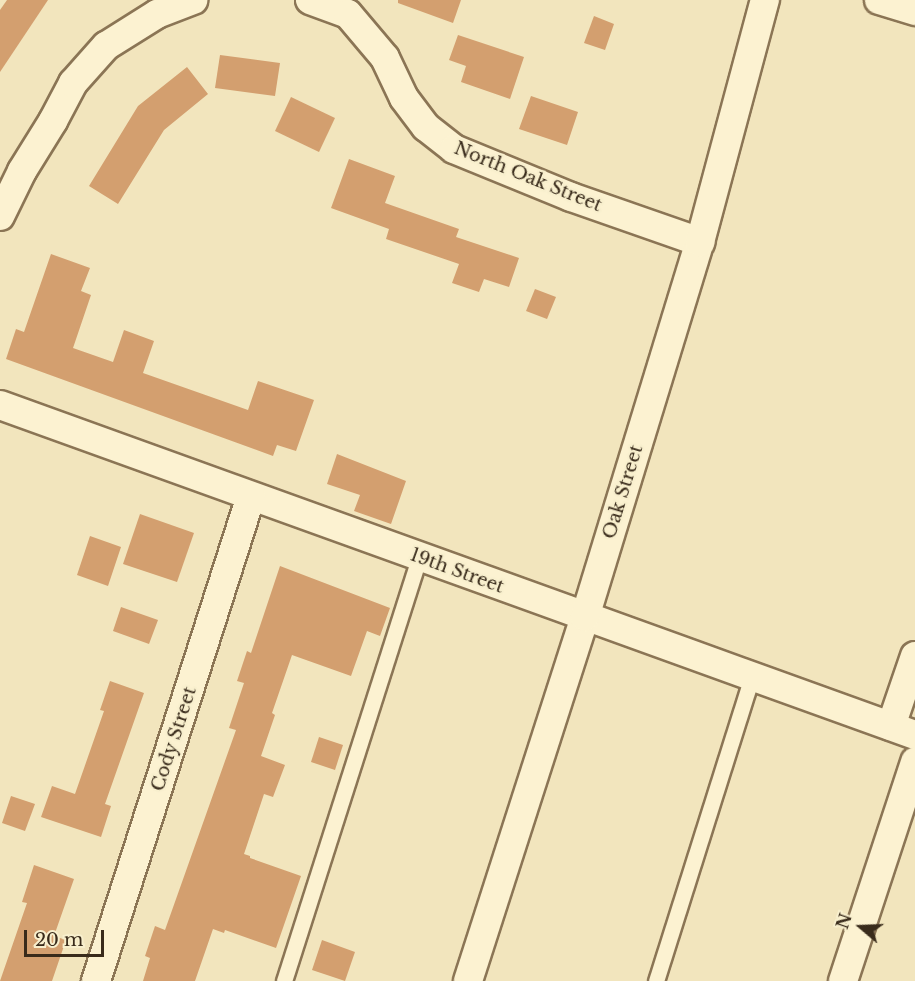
<!DOCTYPE html>
<html>
<head>
<meta charset="utf-8">
<style>
  body { margin:0 }
  #map { position:relative; width:915px; height:981px; overflow:hidden; background:#f2e5bd; font-family:"Libre Baskerville",serif }
  div>[style] { position:absolute }
  .building>* { inset:0; background:#d39f6f }
  .roads { filter:drop-shadow(2px 0 #8b7555) drop-shadow(-2px 0 #8b7555) drop-shadow(0 2px #8b7555) drop-shadow(0 -2px #8b7555) }
  .lane>* { height:15px; margin:-7.5px; padding:0 7.5px; transform-origin:7.5px; border-radius:7.5px; background:#fcf2d1 }
  .street>* { height:28px; margin:-14px; padding:0 14px; transform-origin:14px; border-radius:14px; background:#fcf2d1 }
  span { translate:-50% -50%; white-space:nowrap; text-align:center; line-height:1.15; -webkit-text-stroke:4.5px #f8efcd; paint-order:stroke }
  .street-label { font-size:18px; color:#392b1b }
  .north { position:absolute; left:831px; top:897px; width:60px; height:60px; -webkit-text-stroke:4px #f8efcd; paint-order:stroke; rotate:289deg; font-size:16px; font-weight:700; line-height:24px; text-align:center; color:#392b1b }
  .north::after { content:''; display:block; margin:auto; width:21px; height:27px; background:#392b1b; clip-path:polygon(50% 0,100% 100%,50% 72%,0 100%) }
  .scale { position:absolute; left:24px; top:930px; width:80px; height:27px; box-sizing:border-box; border:3px solid #392b1b; border-top:0; padding-left:8px; font-size:18px; line-height:21px; white-space:nowrap; color:#392b1b; -webkit-text-stroke:4px #f8efcd; paint-order:stroke }
</style>
</head>
<body>
<div id="map">
  <div class="building">
    <div style="clip-path:polygon(7px 0,48px 0,0 72px,0 10px)"></div>
    <div style="clip-path:polygon(398px 0,461px 0,453px 23px,398px 3px)"></div>
    <div style="clip-path:polygon(594px 16px,614px 24px,605px 50px,584px 43px)"></div>
    <div style="clip-path:polygon(458px 35px,524px 57px,510px 99px,461px 82px,466px 66px,449px 60px)"></div>
    <div style="clip-path:polygon(220px 55px,280px 63px,275px 96px,215px 88px)"></div>
    <div style="clip-path:polygon(187px 67px,208px 94px,164px 130px,118px 204px,89px 186px,138px 106px)"></div>
    <div style="clip-path:polygon(531px 96px,578px 112px,567px 145px,519px 129px)"></div>
    <div style="clip-path:polygon(291px 97px,335px 118px,319px 152px,275px 131px)"></div>
    <div style="clip-path:polygon(349px 159px,395px 176px,385px 203px,459px 229px,456px 237px,519px 258px,509px 287px,484px 279px,479px 292px,452px 283px,459px 264px,386px 239px,389px 229px,331px 208px)"></div>
    <div style="clip-path:polygon(51px 254px,90px 268px,81px 291px,91px 295px,73px 348px,113px 362px,124px 330px,154px 341px,143px 373px,248px 410px,258px 381px,314px 400px,296px 451px,277px 445px,273px 456px,6px 359px,16px 329px,24px 332px)"></div>
    <div style="clip-path:polygon(535px 289px,556px 297px,547px 319px,526px 311px)"></div>
    <div style="clip-path:polygon(337px 454px,406px 481px,391px 524px,354px 511px,360px 495px,327px 484px)"></div>
    <div style="clip-path:polygon(140px 514px,194px 533px,177px 582px,123px 564px)"></div>
    <div style="clip-path:polygon(90px 536px,121px 547px,108px 586px,77px 575px)"></div>
    <div style="clip-path:polygon(280px 566px,390px 608px,380px 636px,367px 631px,351px 676px,292px 655px,272px 713px,275px 715px,261px 756px,285px 765px,273px 797px,264px 794px,244px 854px,250px 856px,250px 858px,301px 876px,276px 948px,225px 930px,224px 933px,213px 929px,195px 981px,143px 981px,150px 958px,145px 956px,155px 926px,165px 930px,236px 730px,229px 728px,244px 683px,237px 681px,247px 651px,251px 653px)"></div>
    <div style="clip-path:polygon(121px 607px,158px 620px,149px 644px,113px 631px)"></div>
    <div style="clip-path:polygon(110px 681px,144px 693px,105px 804px,111px 806px,101px 837px,41px 817px,52px 786px,75px 794px,104px 711px,100px 710px)"></div>
    <div style="clip-path:polygon(319px 737px,343px 745px,335px 770px,311px 762px)"></div>
    <div style="clip-path:polygon(11px 796px,35px 804px,25px 831px,2px 823px)"></div>
    <div style="clip-path:polygon(34px 865px,74px 879px,54px 936px,66px 940px,52px 981px,0 981px,27px 903px,22px 902px)"></div>
    <div style="clip-path:polygon(322px 940px,355px 952px,345px 981px,312px 970px)"></div>
  </div>
  <div class="roads">
    <div class="lane">
      <div style="left:284px;top:981px;width:445px;rotate:-72.3deg"></div>
      <div style="left:656px;top:981px;width:319px;rotate:-72.5deg"></div>
    </div>
    <div class="street">
      <div style="left:310px;top:0;width:40px;rotate:20.2deg"></div>
      <div style="left:348px;top:14px;width:57px;rotate:49.9deg"></div>
      <div style="left:385px;top:58px;width:44px;rotate:64.6deg"></div>
      <div style="left:404px;top:98px;width:36px;rotate:53deg"></div>
      <div style="left:426px;top:127px;width:36px;rotate:38deg"></div>
      <div style="left:454px;top:149px;width:126px;rotate:22.3deg"></div>
      <div style="left:571px;top:197px;width:137px;rotate:19.2deg"></div>
      <div style="left:879px;top:0;width:38px;rotate:17deg"></div>
      <div style="left:0;top:216px;width:50px;rotate:-63.9deg"></div>
      <div style="left:22px;top:171px;width:59px;rotate:-58.2deg"></div>
      <div style="left:53px;top:121px;width:43px;rotate:-62.2deg"></div>
      <div style="left:73px;top:83px;width:50px;rotate:-48.3deg"></div>
      <div style="left:106px;top:46px;width:60px;rotate:-32.1deg"></div>
      <div style="left:157px;top:14px;width:39px;rotate:-21deg"></div>
      <div style="left:0;top:405px;width:973px;rotate:19.83deg"></div>
      <div style="left:891px;top:726px;width:74px;rotate:-71.1deg"></div>
      <div style="left:96px;top:981px;width:509px;rotate:-72.28deg"></div>
      <div style="left:468px;top:981px;width:382px;rotate:-72.2deg"></div>
      <div style="left:585px;top:617px;width:392px;rotate:-73deg"></div>
      <div style="left:700px;top:242px;width:251px;rotate:-75deg"></div>
      <div style="left:843px;top:981px;width:231px;rotate:-71.8deg"></div>
    </div>
  </div>
  <div class="street-label">
    <span style="left:528px;top:177px;rotate:22deg">North Oak Street</span>
    <span style="left:623px;top:492px;rotate:-73deg">Oak Street</span>
    <span style="left:457px;top:571px;rotate:20deg">19th Street</span>
    <span style="left:174px;top:739px;rotate:-72deg">Cody Street</span>
  </div>
  <div class="north">N</div>
  <div class="scale">20 m</div>
</div>
</body>
</html>
